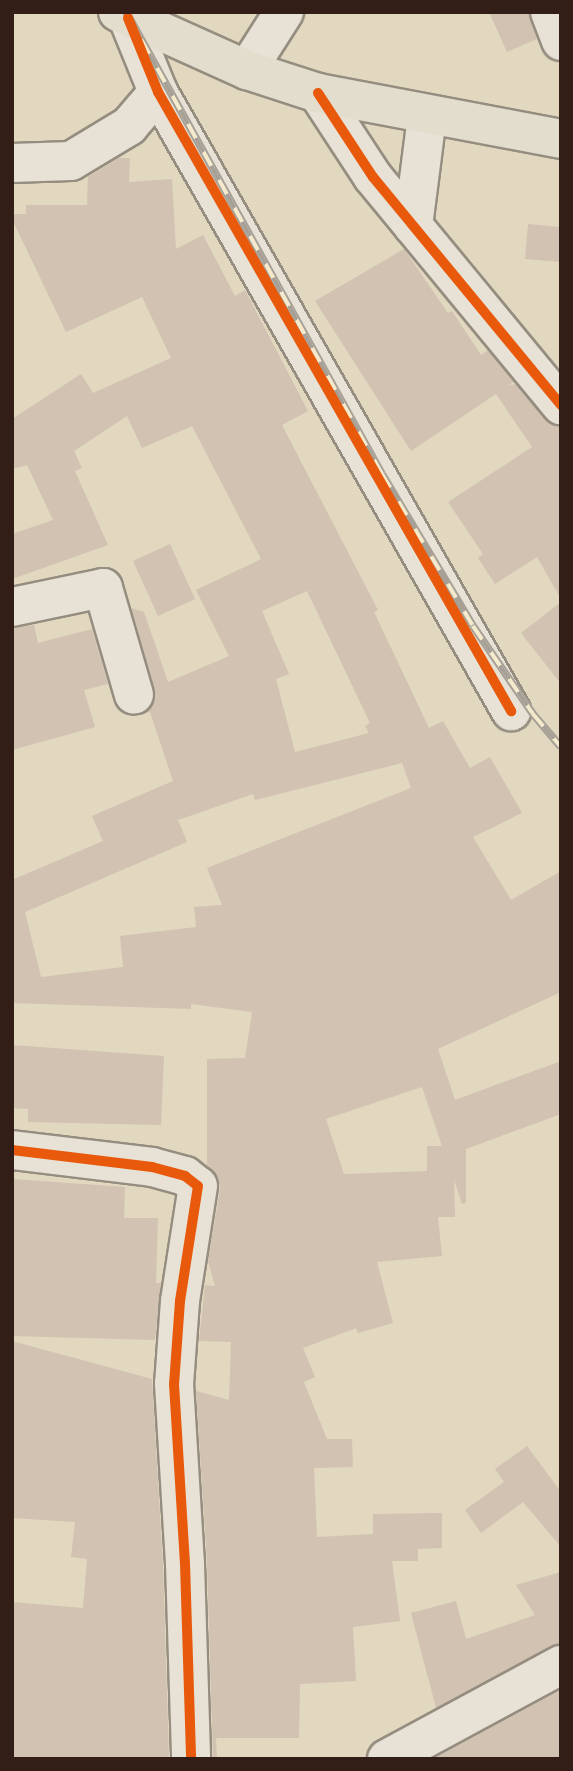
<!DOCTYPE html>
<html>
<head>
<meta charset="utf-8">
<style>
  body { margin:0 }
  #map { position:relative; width:573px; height:1771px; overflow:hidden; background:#e1d8bf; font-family:Alegreya,serif }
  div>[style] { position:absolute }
  .building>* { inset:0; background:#d1c2b2 }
  .roads { filter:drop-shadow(2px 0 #958d7f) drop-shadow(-2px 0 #958d7f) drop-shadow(0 2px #958d7f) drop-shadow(0 -2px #958d7f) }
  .minor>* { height:38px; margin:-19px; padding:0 19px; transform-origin:19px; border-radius:19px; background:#e7e2d5 }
  .major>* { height:38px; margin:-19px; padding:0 19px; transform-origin:19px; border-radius:19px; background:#e3ddce }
  .rail>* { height:8px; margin-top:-4px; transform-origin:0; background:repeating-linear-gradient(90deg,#f5eacc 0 16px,#a6a096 0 32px); box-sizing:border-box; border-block:2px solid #a6a096 }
  .cycleway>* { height:10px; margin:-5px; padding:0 5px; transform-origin:5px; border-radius:5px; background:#e8590c }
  span { translate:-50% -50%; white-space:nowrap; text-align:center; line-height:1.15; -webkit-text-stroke:7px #f5eacc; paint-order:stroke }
  .frame { position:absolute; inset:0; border:14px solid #331e17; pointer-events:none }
</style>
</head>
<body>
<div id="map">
  <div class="building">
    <div style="clip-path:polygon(489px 12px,529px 12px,537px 39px,507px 52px)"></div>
    <div style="clip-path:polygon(evenodd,119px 158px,130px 158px,129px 182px,172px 179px,176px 249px,203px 235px,235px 296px,245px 290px,308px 411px,282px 425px,378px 610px,374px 612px,429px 728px,443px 721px,470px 768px,490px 757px,522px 813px,473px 837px,511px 900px,561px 871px,561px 992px,438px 1049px,455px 1100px,561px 1061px,561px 1114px,466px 1149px,466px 1203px,462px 1204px,454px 1180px,455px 1217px,438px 1217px,442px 1256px,377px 1262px,393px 1323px,358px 1333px,356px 1328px,303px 1348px,315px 1377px,304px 1382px,327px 1439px,352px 1439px,353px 1467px,314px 1468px,317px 1537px,373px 1534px,373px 1514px,442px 1513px,442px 1548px,418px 1549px,418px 1561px,392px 1561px,400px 1621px,353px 1627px,356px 1681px,300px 1684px,299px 1738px,216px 1738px,217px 1759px,213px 1759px,207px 1563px,196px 1391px,229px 1400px,231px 1342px,199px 1341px,205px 1285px,215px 1286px,208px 1261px,220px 1189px,218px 1177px,207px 1165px,207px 1059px,245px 1058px,252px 1012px,191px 1004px,191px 1009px,12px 1003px,12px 880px,103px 841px,92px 816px,173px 781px,150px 712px,145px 713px,155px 701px,155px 690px,131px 608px,144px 612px,168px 682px,229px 656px,196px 590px,261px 559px,192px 426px,142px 448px,127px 416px,74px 451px,82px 468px,75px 471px,108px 545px,12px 579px,12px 534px,53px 520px,27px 465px,12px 469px,12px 419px,81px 374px,93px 393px,171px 358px,142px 297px,66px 332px,12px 219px,12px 214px,26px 214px,26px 205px,87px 205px,88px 177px,119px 158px,307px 591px,370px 723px,365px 726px,369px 733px,295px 752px,276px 679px,289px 674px,262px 611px,307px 591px,119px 158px,402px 763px,411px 788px,207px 868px,222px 905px,194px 907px,196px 927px,120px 936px,123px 967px,41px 977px,25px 912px,187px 842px,178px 820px,253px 794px,255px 800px,402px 763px,119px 158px,422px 1087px,442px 1146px,427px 1146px,427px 1171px,344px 1174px,326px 1119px,422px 1087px)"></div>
    <div style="clip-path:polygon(528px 224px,561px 227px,561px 262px,525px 259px)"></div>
    <div style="clip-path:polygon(404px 249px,448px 313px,452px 311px,481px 355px,488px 350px,514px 382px,507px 386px,516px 384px,545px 419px,561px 426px,561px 599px,537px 557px,495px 584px,478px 558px,483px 554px,448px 502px,532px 447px,496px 394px,411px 451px,315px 301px)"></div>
    <div style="clip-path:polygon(170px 544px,195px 599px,158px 616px,133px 561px)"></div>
    <div style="clip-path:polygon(561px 602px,561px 684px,521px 633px)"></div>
    <div style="clip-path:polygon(34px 625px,38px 643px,92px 629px,108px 684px,84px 690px,95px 727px,12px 750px,12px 628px)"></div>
    <div style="clip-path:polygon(12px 1045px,164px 1056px,161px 1125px,28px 1122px,28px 1109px,12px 1108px)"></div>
    <div style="clip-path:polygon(12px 1179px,125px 1187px,124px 1218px,158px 1218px,156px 1283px,161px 1283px,155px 1340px,12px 1336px)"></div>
    <div style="clip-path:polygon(12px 1341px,152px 1379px,163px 1565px,169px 1759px,12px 1759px,12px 1602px,83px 1608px,87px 1559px,71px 1557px,75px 1522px,12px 1518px)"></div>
    <div style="clip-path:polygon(527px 1446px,561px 1492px,561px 1547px,523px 1502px,481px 1533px,465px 1510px,504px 1482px,495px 1469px)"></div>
    <div style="clip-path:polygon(561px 1572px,561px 1643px,436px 1708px,411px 1613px,456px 1601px,466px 1639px,535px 1615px,516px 1585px)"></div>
    <div style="clip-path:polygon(561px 1690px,561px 1759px,433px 1759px)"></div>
  </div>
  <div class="roads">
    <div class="minor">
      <div style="left:550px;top:12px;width:31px;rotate:69deg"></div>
      <div style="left:128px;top:18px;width:80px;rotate:67.9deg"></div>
      <div style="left:158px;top:92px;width:713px;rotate:60.3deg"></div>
      <div style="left:247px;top:70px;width:69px;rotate:-57.5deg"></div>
      <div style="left:318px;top:93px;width:100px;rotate:56.8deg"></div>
      <div style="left:373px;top:177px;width:296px;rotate:50.5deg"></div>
      <div style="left:12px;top:163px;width:59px;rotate:-1.9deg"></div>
      <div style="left:71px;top:161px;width:68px;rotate:-31.1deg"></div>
      <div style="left:129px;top:126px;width:45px;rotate:-49.5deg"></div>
      <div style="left:413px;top:226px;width:111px;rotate:-82.7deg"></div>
      <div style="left:12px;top:607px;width:93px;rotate:-11.8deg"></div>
      <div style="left:103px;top:588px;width:111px;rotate:73.8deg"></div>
      <div style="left:12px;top:1150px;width:141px;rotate:6.9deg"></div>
      <div style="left:152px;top:1167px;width:34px;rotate:15deg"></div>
      <div style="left:185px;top:1176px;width:16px;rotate:38deg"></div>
      <div style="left:198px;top:1186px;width:116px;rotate:98.9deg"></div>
      <div style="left:180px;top:1301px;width:83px;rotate:94.1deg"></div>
      <div style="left:174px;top:1384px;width:180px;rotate:86.5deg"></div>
      <div style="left:185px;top:1564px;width:195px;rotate:88.2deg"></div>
      <div style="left:387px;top:1759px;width:198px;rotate:-28.4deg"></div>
    </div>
    <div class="major">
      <div style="left:118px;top:12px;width:141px;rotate:24.2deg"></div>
      <div style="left:247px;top:70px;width:75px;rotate:17.9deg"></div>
      <div style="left:318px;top:93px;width:247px;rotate:10.7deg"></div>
    </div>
  </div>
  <div class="rail">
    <div style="left:126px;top:12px;width:528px;rotate:61.01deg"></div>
    <div style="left:382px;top:474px;width:177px;rotate:59.1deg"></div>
    <div style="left:473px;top:626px;width:107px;rotate:55.7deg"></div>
    <div style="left:533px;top:714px;width:43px;rotate:49.7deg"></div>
  </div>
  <div class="cycleway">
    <div style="left:128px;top:18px;width:80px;rotate:67.9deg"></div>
    <div style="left:158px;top:92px;width:713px;rotate:60.3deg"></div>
    <div style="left:318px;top:93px;width:100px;rotate:56.8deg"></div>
    <div style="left:373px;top:177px;width:296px;rotate:50.5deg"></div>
    <div style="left:12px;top:1150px;width:141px;rotate:6.9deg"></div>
    <div style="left:152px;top:1167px;width:34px;rotate:15deg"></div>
    <div style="left:185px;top:1176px;width:16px;rotate:38deg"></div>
    <div style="left:198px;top:1186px;width:116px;rotate:98.9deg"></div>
    <div style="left:180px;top:1301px;width:83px;rotate:94.1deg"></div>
    <div style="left:174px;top:1384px;width:180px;rotate:86.5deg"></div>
    <div style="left:185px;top:1564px;width:195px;rotate:88.2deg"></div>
  </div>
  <div class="frame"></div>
</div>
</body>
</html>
